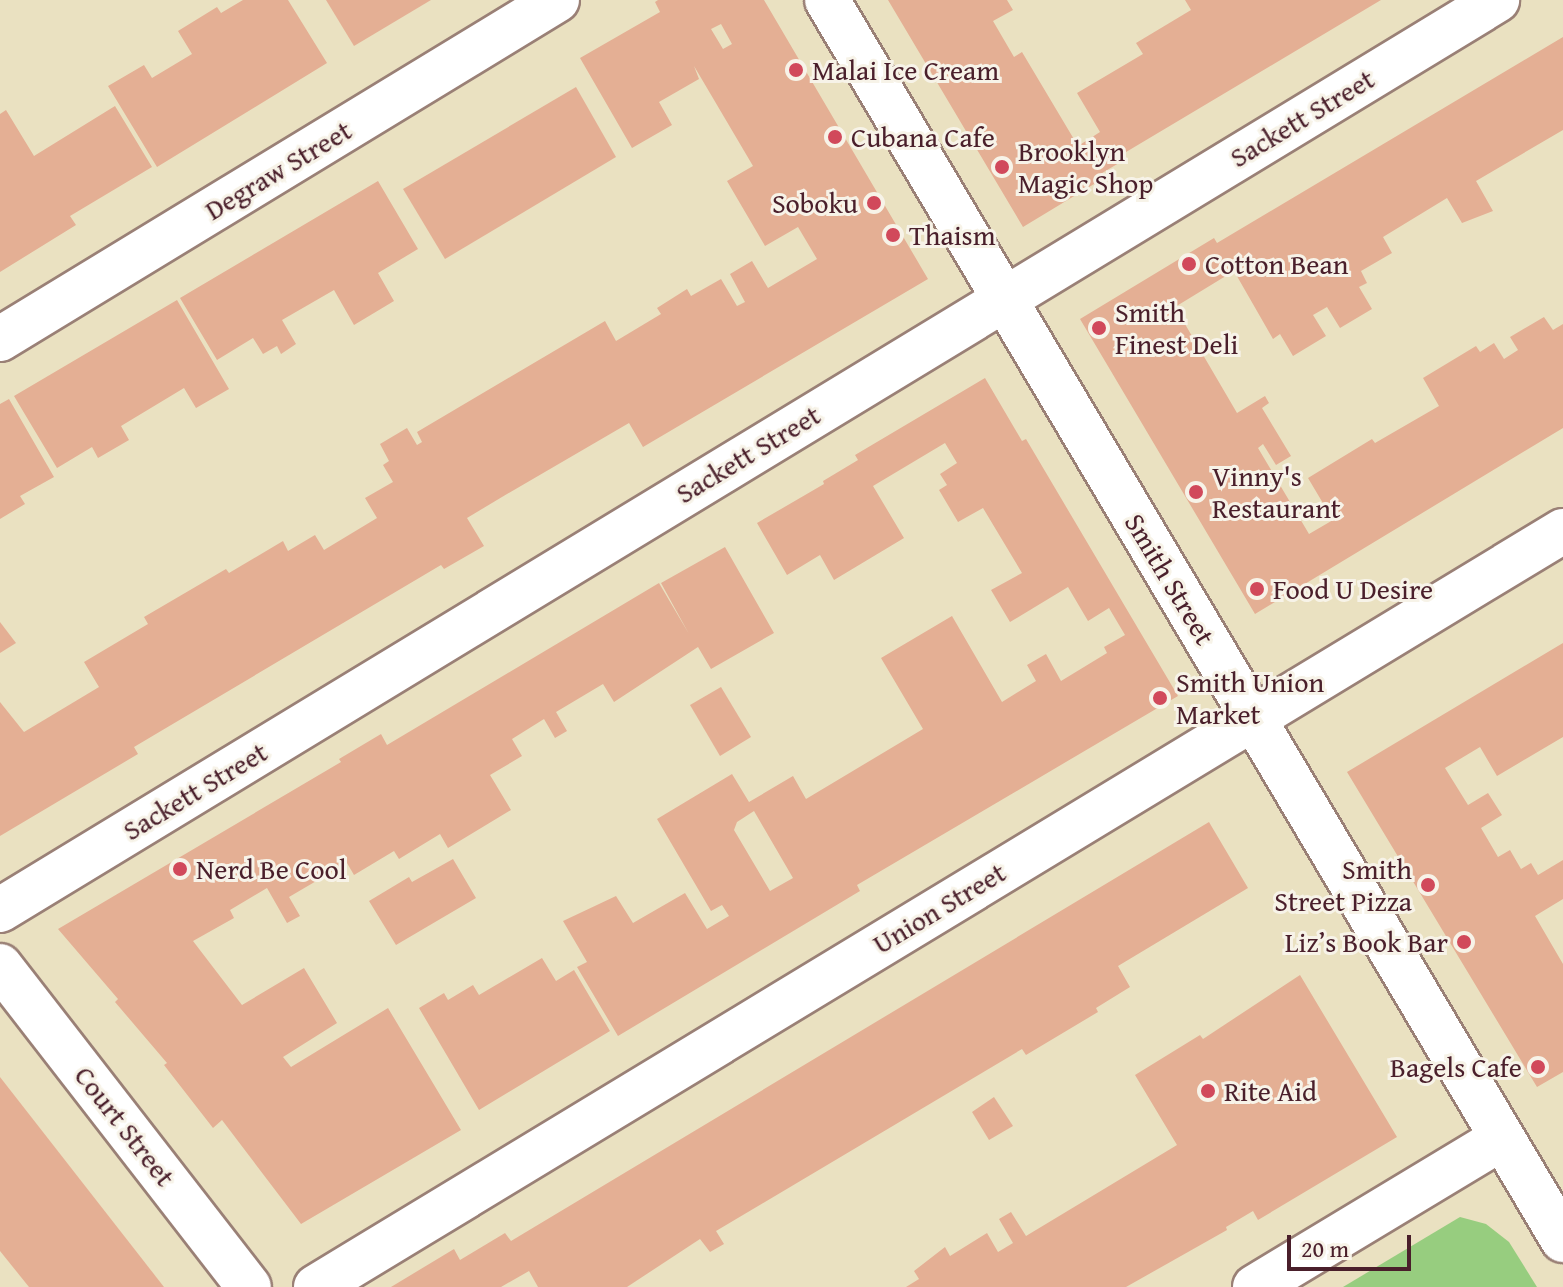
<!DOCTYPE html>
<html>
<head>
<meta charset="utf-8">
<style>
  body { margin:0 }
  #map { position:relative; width:1563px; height:1287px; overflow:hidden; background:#eae1c1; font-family:"Gentium Book Plus",serif }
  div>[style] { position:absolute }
  .green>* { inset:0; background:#97cd7f }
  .building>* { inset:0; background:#e4af94 }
  .roads { filter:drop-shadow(2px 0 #9a8076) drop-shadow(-2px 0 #9a8076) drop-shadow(0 2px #9a8076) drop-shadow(0 -2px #9a8076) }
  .minor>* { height:44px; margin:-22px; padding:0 22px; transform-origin:22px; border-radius:22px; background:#fff }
  .dots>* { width:22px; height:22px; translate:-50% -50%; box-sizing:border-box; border:4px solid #f7f3e8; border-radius:50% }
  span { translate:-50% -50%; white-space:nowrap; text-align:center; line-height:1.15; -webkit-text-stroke:6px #f7f3e8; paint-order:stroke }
  .poi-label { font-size:28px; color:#4a1f2b }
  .left { translate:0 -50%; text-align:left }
  .right { translate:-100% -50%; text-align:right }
  .street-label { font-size:28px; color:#4a1f2b }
  .scale { position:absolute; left:1287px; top:1235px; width:124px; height:36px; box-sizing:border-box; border:4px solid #4a1f2b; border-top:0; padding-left:10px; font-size:24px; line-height:28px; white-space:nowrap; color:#4a1f2b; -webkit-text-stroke:6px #f7f3e8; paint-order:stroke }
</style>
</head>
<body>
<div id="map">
  <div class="green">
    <div style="clip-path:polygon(1460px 1217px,1486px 1224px,1509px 1242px,1537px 1287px,1343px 1287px)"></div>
  </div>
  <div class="building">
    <div style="clip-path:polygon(243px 0,288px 0,327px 63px,157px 167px,108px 86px,144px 65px,152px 78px,192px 54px,178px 31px,217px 7px,221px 13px)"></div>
    <div style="clip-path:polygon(326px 0,431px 0,354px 46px)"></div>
    <div style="clip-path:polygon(evenodd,658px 0,764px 0,928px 279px,643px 447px,629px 423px,507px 494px,467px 518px,484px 546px,444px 569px,441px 565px,166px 728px,134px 747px,138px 754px,0 836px,0 702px,24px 732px,99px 687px,84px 662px,148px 624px,144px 617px,226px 569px,229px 573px,283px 541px,288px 551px,315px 535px,324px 550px,377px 518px,365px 498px,393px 482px,383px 465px,389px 461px,380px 444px,407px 428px,417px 445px,422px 442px,417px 432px,605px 321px,616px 341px,661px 314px,657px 308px,687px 289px,691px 296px,721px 279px,737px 306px,745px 302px,730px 274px,752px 261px,768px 288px,817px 259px,798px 227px,765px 246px,727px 181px,753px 166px,694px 66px,699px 79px,659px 102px,672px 125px,632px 148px,580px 58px,660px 12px,655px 2px,658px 0,721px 24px,732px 44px,723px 49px,711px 29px,721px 24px)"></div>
    <div style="clip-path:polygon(888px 0,1007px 0,1013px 10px,993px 21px,1014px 57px,1022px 52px,1078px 146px,1100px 132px,1077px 93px,1143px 54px,1136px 43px,1191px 10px,1185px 0,1381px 0,1116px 158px,1119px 163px,1097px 176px,1099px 181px,1023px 227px)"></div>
    <div style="clip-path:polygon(1563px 37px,1563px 130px,1476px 181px,1493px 211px,1462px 223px,1447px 198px,1383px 237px,1392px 253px,1361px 271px,1367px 283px,1359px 287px,1372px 309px,1340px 328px,1327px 307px,1313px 315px,1326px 336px,1293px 356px,1280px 334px,1273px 339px,1234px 271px,1175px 307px,1237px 413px,1265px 396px,1269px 403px,1262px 408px,1291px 456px,1276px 465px,1263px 444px,1258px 448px,1309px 534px,1333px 520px,1308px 478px,1372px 439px,1375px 443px,1439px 406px,1423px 378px,1476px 346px,1480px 352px,1494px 343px,1504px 359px,1518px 350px,1510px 337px,1544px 317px,1553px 330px,1563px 324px,1563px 428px,1255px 614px,1080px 319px,1214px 238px,1217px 243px)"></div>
    <div style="clip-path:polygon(576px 87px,616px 157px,445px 259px,403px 189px)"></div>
    <div style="clip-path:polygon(115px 106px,152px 167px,70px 216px,76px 225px,0 272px,0 114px,6px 110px,34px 156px)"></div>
    <div style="clip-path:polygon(378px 181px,418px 249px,378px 273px,394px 301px,354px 325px,334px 290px,282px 320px,296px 344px,281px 354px,277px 346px,263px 354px,253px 338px,217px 360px,180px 298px)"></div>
    <div style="clip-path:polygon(177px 300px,229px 389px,196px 408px,184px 388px,121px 426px,129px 440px,98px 458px,92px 447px,57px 468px,14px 396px)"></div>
    <div style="clip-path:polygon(evenodd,985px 378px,1022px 441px,1026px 439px,1178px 696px,857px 885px,860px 891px,618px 1036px,577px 967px,587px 962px,563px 921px,616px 896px,633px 923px,685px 893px,707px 929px,729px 916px,722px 905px,711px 911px,657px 819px,732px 774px,749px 802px,793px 776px,806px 799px,923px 729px,881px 658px,952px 616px,1002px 702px,1036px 681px,1027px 665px,1046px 654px,1061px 681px,1107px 653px,1104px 647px,1125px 635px,1109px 608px,1088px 621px,1068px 587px,1010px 622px,991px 590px,1022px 573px,983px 508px,958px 522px,939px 490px,947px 485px,940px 474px,957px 463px,945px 443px,873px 486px,904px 538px,834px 580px,820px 555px,787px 575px,757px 523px,824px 484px,823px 481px,858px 460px,855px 455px,985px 378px,754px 811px,793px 878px,770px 891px,734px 830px,737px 822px,754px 811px)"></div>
    <div style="clip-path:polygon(9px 399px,54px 477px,20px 496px,25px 504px,0 519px,0 404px)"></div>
    <div style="clip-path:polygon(725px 547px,774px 633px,711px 669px,698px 647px,614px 702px,603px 684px,556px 712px,567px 731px,555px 738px,544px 719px,512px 739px,522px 756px,490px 775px,511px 810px,448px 848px,440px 834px,399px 859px,394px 851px,354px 875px,347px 863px,289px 897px,300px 916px,287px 923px,267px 888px,230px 910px,234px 918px,193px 941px,242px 1005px,304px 968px,337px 1023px,283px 1057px,291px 1067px,388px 1008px,461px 1130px,301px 1224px,222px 1120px,213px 1128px,164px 1065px,167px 1063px,115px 1002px,118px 999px,58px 929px,341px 762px,339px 759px,381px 734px,387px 745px,659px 583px,689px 634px,661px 583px)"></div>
    <div style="clip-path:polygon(0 622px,16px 643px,0 653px)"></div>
    <div style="clip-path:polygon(1563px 643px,1563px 737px,1497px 776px,1480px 747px,1445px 768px,1468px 805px,1488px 793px,1502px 815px,1481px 828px,1498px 857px,1510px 850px,1521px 869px,1531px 863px,1538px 875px,1563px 860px,1563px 899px,1535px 916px,1563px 964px,1563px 1072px,1537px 1087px,1347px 772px)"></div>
    <div style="clip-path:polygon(721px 687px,751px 737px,720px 756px,690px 705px)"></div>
    <div style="clip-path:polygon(1209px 822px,1248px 888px,1118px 966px,1130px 987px,1096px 1008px,1098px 1012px,1026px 1055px,1022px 1049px,716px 1231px,724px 1244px,710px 1252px,700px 1239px,627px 1287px,538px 1287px,529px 1271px,501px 1287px,391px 1287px,454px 1249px,460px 1260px,505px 1233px,511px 1241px)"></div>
    <div style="clip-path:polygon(453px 859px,476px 898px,396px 945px,369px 901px,409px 877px,412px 882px)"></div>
    <div style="clip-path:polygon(542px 958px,556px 981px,574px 970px,610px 1031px,479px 1110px,419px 1008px,444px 993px,448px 1000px,473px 985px,479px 995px)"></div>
    <div style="clip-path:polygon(1300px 975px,1397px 1137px,1258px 1220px,1253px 1211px,1226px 1227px,1227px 1230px,1126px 1287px,906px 1287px,919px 1279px,914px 1271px,945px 1247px,950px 1256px,987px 1233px,998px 1252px,1013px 1243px,999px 1219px,1011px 1212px,1026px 1236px,1177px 1145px,1135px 1075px,1200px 1035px,1203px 1039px)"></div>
    <div style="clip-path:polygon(0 1077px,164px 1287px,29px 1287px,0 1251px)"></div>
    <div style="clip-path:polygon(994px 1097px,1013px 1126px,989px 1140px,972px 1112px)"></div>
  </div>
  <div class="roads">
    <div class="minor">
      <div style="left:827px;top:0;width:1442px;rotate:59.31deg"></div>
      <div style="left:0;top:339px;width:652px;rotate:-31.33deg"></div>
      <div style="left:0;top:910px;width:1752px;rotate:-31.29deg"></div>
      <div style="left:0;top:966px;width:406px;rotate:52.2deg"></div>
      <div style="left:316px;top:1287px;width:1458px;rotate:-31.23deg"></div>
      <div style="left:1255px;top:1287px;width:288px;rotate:-31.1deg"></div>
    </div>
  </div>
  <div class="dots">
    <div style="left:796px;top:70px;background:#d1495b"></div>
    <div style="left:835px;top:137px;background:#d1495b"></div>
    <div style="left:1002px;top:167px;background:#d1495b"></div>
    <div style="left:874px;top:203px;background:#d1495b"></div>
    <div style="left:893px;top:235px;background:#d1495b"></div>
    <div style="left:1189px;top:264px;background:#d1495b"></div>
    <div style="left:1099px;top:328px;background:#d1495b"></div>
    <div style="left:1196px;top:492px;background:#d1495b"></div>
    <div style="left:1257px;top:589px;background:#d1495b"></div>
    <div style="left:1160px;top:698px;background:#d1495b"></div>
    <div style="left:180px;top:869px;background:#d1495b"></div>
    <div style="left:1428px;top:885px;background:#d1495b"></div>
    <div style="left:1464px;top:942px;background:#d1495b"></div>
    <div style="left:1538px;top:1067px;background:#d1495b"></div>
    <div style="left:1208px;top:1091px;background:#d1495b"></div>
  </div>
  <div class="poi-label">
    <span class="left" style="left:812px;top:70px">Malai Ice Cream</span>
    <span class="left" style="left:851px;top:137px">Cubana Cafe</span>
    <span class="left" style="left:1018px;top:167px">Brooklyn<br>Magic Shop</span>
    <span class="right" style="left:858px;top:203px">Soboku</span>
    <span class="left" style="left:909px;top:235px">Thaism</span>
    <span class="left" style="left:1205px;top:264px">Cotton Bean</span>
    <span class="left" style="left:1115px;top:328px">Smith<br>Finest Deli</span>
    <span class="left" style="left:1212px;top:492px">Vinny's<br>Restaurant</span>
    <span class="left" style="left:1273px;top:589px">Food U Desire</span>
    <span class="left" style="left:1176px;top:698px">Smith Union<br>Market</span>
    <span class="left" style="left:196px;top:869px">Nerd Be Cool</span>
    <span class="right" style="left:1412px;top:885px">Smith<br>Street Pizza</span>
    <span class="right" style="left:1448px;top:942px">Liz’s Book Bar</span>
    <span class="right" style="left:1522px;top:1067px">Bagels Cafe</span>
    <span class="left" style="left:1224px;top:1091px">Rite Aid</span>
  </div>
  <div class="street-label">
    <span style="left:1302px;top:118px;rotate:-31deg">Sackett Street</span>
    <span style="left:278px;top:170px;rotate:-31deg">Degraw Street</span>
    <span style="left:748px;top:454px;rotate:-31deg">Sackett Street</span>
    <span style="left:1170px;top:579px;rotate:59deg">Smith Street</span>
    <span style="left:195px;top:791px;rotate:-31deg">Sackett Street</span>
    <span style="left:939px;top:908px;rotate:-31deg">Union Street</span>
    <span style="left:125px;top:1126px;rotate:52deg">Court Street</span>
  </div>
  <div class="scale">20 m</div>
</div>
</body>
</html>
